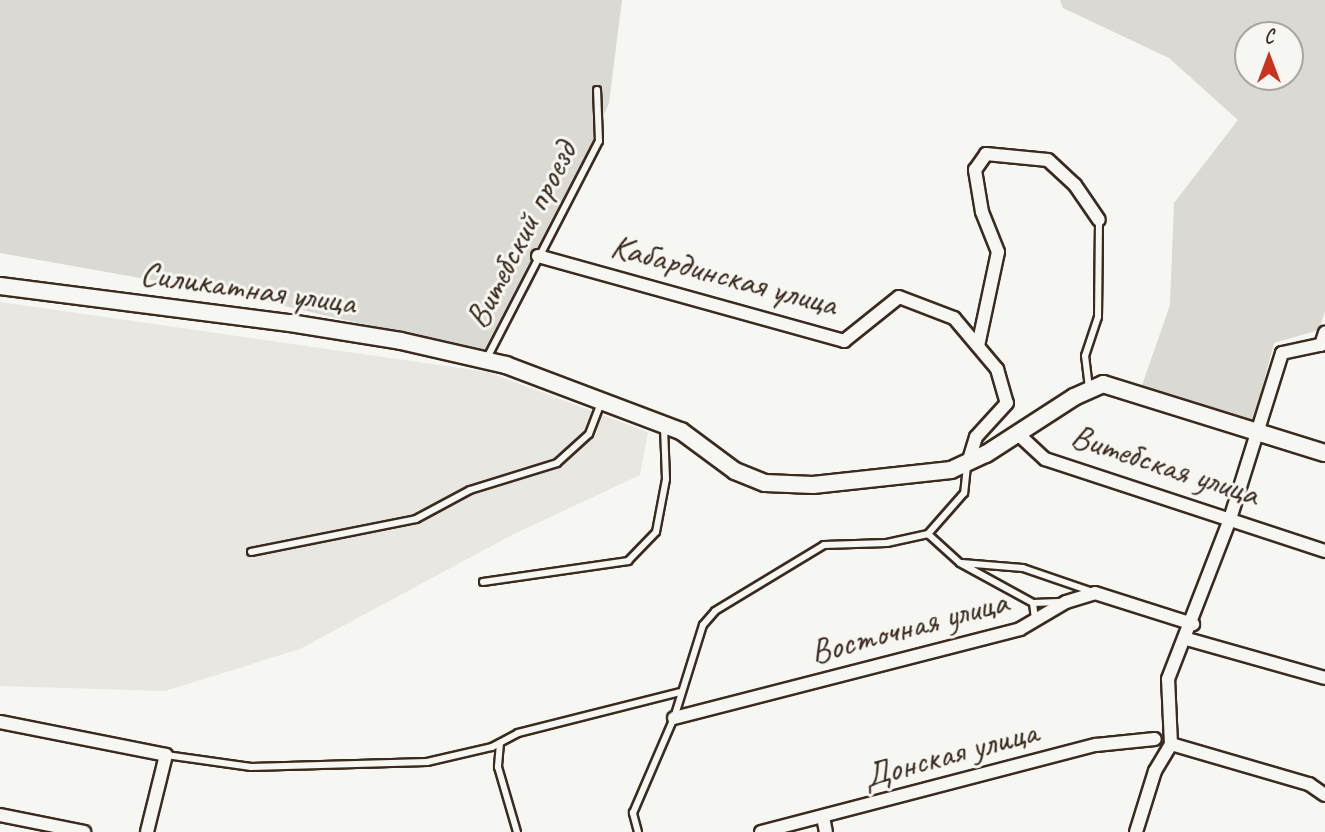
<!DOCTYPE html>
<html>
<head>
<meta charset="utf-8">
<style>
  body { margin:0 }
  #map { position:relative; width:1325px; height:832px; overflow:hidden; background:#f6f6f2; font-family:Caveat,sans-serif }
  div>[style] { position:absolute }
  .built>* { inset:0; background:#e8e7e2 }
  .green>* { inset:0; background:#dad9d3 }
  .roads { filter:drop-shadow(2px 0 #3b2a1e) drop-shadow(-2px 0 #3b2a1e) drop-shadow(0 2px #3b2a1e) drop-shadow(0 -2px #3b2a1e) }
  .service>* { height:6px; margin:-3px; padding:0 3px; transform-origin:3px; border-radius:3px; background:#f6f6f2 }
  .minor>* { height:12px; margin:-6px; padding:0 6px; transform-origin:6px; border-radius:6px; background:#f6f6f2 }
  .tertiary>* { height:16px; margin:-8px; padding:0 8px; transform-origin:8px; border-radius:8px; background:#f6f6f2 }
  span { translate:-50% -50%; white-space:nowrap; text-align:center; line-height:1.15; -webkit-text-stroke:6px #f6f6f2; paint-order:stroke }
  .street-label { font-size:35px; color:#3b2a1e }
  .north { position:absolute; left:1234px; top:21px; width:70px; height:70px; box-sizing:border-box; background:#f6f6f2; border:2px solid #aba49d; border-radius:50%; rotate:0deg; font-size:19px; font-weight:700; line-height:28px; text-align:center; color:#3b2a1e }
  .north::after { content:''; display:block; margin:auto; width:24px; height:32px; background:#c8321e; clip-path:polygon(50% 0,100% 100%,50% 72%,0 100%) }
</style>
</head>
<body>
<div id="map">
  <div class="built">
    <div style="clip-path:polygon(0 302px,488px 372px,648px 432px,640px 475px,512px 535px,300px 649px,165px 691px,0 686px)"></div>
  </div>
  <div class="green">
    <div style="clip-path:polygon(0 0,622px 0,609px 103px,531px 287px,490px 353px,241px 296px,0 253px)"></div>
    <div style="clip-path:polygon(evenodd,1060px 0,1325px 0,1325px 311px,1319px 330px,1274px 343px,1253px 423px,1140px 391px,1170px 305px,1174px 203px,1238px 120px,1169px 58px,1063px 8px,1060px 0,1248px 35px,1290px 35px,1290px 77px,1248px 77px,1248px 35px)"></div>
  </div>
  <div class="roads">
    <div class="service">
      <div style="left:487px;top:358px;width:244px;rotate:-62.7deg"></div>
      <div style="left:599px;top:141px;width:51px;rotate:-92.2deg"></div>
      <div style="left:1089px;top:388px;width:32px;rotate:-97deg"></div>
      <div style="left:1085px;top:356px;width:41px;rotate:-71.6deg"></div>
      <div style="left:1098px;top:317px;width:97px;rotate:-89.4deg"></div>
      <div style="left:967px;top:466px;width:27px;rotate:96deg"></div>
      <div style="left:964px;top:493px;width:55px;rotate:131.3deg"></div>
      <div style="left:928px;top:534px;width:43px;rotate:42.2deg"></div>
      <div style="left:960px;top:563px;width:83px;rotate:28.7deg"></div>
      <div style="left:1033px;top:603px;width:16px;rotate:83deg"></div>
      <div style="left:251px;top:552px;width:168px;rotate:-11.3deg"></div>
      <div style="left:416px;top:519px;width:61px;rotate:-28.2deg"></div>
      <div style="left:470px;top:490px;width:91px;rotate:-17.2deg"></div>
      <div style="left:557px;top:463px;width:43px;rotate:-42.2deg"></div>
      <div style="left:589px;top:434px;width:33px;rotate:-69deg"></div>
      <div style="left:962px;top:563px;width:61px;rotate:4.7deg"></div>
      <div style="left:1023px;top:568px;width:74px;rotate:18.9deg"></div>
      <div style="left:483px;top:582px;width:147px;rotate:-8.2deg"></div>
      <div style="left:628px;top:561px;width:40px;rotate:-46deg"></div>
      <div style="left:656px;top:532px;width:54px;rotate:-79.3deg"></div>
      <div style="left:666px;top:479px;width:53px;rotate:-92.2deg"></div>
      <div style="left:1033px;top:603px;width:26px;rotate:-2deg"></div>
      <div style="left:500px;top:743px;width:24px;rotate:95deg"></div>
      <div style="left:498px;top:767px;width:68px;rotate:73.7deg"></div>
      <div style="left:166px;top:755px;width:86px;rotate:8deg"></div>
      <div style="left:251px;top:767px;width:176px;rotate:-1.6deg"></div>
      <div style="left:427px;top:762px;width:67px;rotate:-13deg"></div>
      <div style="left:492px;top:747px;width:30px;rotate:-28deg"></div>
      <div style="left:518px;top:733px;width:167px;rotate:-14.2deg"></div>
      <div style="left:638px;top:832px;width:20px;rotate:-105deg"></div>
      <div style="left:633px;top:813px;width:103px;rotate:-66.7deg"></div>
      <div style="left:674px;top:718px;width:97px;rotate:-72.7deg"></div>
      <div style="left:703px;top:625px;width:18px;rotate:-49deg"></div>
      <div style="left:715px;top:611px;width:127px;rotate:-31.2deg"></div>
      <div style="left:824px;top:545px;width:63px;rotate:-1.8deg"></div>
      <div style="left:887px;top:543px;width:42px;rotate:-12.4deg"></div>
    </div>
    <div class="minor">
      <div style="left:538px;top:256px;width:318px;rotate:15.5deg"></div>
      <div style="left:844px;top:341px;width:70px;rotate:-38.7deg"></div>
      <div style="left:899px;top:297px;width:59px;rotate:20.9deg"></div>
      <div style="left:954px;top:318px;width:67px;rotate:49.9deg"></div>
      <div style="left:997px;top:369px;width:35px;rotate:74deg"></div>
      <div style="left:1007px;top:403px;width:46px;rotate:132.4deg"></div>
      <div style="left:976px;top:437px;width:27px;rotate:107deg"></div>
      <div style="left:978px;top:346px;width:96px;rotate:-78deg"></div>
      <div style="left:998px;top:252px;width:43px;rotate:-111.8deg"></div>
      <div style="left:982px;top:212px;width:43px;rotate:-99.5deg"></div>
      <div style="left:975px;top:170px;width:19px;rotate:-55deg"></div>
      <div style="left:986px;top:154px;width:62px;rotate:5.5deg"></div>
      <div style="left:1048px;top:160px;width:37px;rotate:43deg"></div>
      <div style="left:1075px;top:185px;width:42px;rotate:55.6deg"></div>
      <div style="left:1018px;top:434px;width:37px;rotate:43deg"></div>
      <div style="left:1045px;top:459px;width:295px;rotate:18.2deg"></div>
      <div style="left:1187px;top:639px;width:143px;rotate:15.8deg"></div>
      <div style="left:674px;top:718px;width:357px;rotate:-14.4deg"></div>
      <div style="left:1020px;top:629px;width:53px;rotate:-30.4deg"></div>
      <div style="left:1066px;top:602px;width:30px;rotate:-17deg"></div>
      <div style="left:1095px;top:593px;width:103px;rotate:17.6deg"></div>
      <div style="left:0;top:722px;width:169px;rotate:11.2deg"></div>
      <div style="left:166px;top:755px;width:79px;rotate:103.9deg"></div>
      <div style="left:1171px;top:744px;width:144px;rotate:16.2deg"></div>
      <div style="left:1309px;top:784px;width:19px;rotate:35deg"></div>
      <div style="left:0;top:815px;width:86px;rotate:11.4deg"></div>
      <div style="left:823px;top:817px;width:15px;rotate:79deg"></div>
      <div style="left:761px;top:832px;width:346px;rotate:-14.6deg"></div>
      <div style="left:1096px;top:745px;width:59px;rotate:-5.8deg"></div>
      <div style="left:1136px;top:832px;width:64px;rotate:-72.7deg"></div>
      <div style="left:1155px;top:771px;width:31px;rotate:-59deg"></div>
      <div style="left:1171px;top:744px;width:65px;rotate:-92.6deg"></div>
      <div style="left:1168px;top:679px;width:172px;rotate:-68.8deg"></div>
      <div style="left:1230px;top:519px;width:174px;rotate:-72.6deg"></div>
      <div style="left:1282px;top:353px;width:40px;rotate:-12deg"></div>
      <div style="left:1321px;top:345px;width:13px;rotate:-72deg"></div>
    </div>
    <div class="tertiary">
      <div style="left:0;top:286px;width:292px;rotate:7.3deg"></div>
      <div style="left:290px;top:323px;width:112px;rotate:9.2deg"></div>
      <div style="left:401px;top:341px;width:108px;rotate:12.9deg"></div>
      <div style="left:506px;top:365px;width:187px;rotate:20.7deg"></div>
      <div style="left:681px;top:431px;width:67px;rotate:36.5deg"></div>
      <div style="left:735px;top:471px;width:32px;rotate:22deg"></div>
      <div style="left:765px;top:483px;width:48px;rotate:2.4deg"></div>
      <div style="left:813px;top:485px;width:139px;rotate:-6.2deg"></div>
      <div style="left:951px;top:470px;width:38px;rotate:-25deg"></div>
      <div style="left:986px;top:454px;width:105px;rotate:-32.9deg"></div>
      <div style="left:1074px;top:397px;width:32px;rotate:-24deg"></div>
      <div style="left:1103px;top:384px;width:232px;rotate:17.3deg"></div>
    </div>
  </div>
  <div class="street-label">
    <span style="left:521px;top:235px;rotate:-63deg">Витебский проезд</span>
    <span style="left:724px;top:275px;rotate:15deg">Кабардинская улица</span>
    <span style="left:248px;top:288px;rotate:8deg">Силикатная улица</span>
    <span style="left:1165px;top:465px;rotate:18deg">Витебская улица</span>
    <span style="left:909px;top:627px;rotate:-15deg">Восточная улица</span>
    <span style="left:950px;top:754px;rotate:-15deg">Донская улица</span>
  </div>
  <div class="north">С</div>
</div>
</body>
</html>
